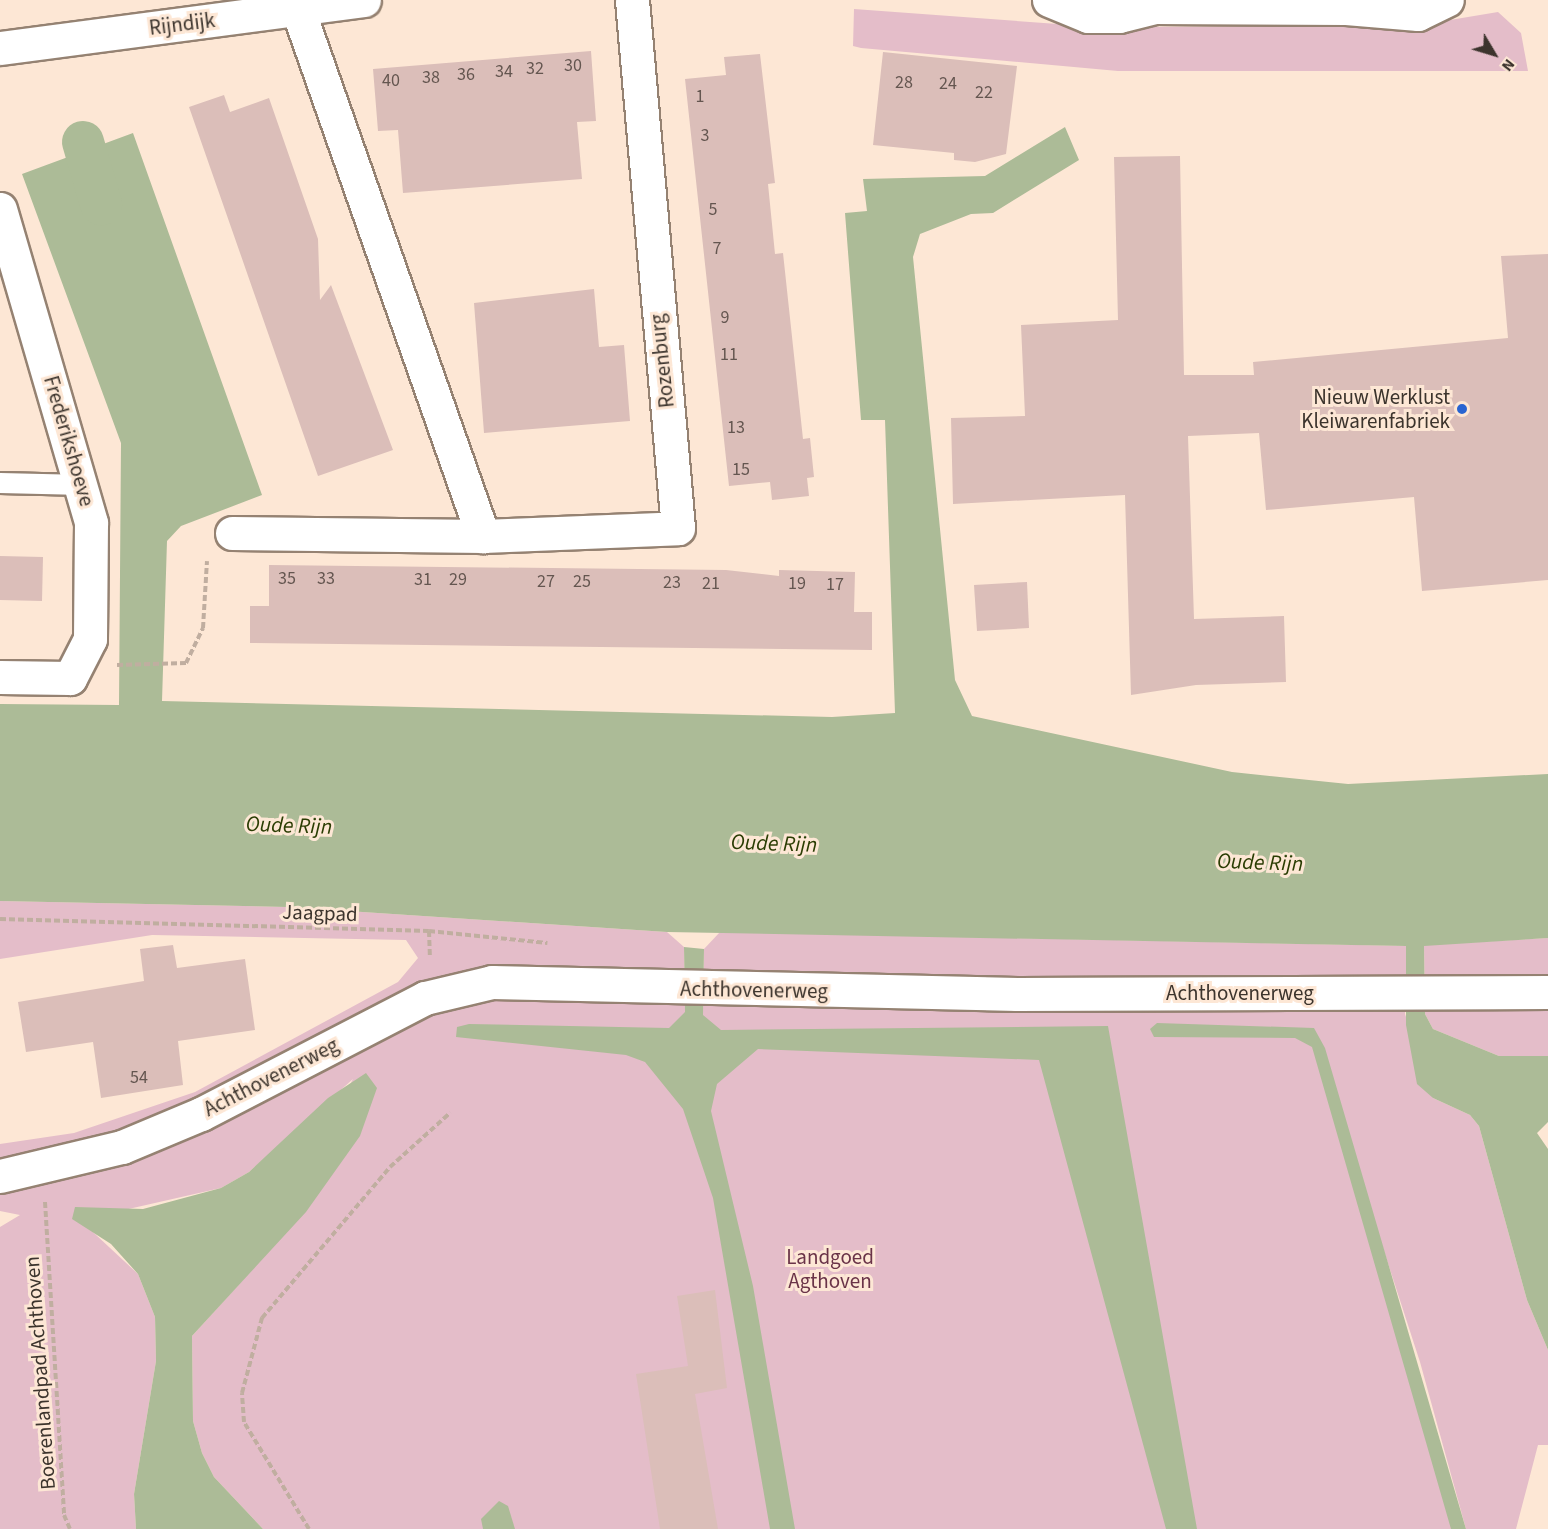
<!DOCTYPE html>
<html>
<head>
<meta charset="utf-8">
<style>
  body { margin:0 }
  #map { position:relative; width:1548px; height:1529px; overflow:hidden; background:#fde7d5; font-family:"Source Sans 3",sans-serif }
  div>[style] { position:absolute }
  .green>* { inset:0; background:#e4bdc9 }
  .water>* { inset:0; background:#acbb97 }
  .canal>* { height:42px; margin:-21px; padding:0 21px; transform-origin:21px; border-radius:21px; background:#acbb97 }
  .building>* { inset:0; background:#dbbeb9 }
  .path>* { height:4px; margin-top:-2px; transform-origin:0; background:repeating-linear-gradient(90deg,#c0aea0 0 6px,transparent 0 9px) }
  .roads { filter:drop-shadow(2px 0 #958272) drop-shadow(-2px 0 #958272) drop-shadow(0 2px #958272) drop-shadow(0 -2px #958272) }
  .lane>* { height:20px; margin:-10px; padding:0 10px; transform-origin:10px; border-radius:10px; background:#fff }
  .street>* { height:33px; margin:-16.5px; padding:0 16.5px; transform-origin:16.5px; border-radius:16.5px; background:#fff }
  .secondary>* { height:33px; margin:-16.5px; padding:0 16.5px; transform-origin:16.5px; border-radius:16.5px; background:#fff }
  .dots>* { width:16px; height:16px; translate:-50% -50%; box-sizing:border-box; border:3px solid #fde7d5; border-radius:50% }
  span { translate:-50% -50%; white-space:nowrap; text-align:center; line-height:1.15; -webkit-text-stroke:6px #fde7d5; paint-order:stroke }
  .number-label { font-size:18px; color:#645650 }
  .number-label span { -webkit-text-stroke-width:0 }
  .street-label { font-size:21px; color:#3c342d }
  .poi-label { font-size:21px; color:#3c342d }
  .right { translate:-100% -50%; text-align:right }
  .park-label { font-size:21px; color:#6a3348 }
  .water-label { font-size:22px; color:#2b3d03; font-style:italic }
  .north { position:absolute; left:1464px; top:24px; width:60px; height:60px; -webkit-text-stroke:4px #fde7d5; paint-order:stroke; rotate:128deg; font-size:16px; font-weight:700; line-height:24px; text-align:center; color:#3c342d }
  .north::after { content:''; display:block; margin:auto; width:21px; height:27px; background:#3c342d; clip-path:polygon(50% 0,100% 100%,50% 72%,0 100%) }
</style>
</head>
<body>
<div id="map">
  <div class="green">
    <div style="clip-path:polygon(854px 9px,1099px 27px,1414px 26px,1498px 12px,1521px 33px,1528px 71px,1118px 71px,861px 48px,853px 46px)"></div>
    <div style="clip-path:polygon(0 901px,287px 907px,667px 932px,684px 947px,685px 1010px,703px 1010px,704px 949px,720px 932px,1407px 946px,1405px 1014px,1433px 1098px,1470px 1115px,1479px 1126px,1527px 1300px,1548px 1350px,1548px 1445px,1538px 1445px,1516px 1529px,1466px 1529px,1420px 1362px,1312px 1029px,1458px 1529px,263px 1529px,214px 1477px,202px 1453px,193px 1421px,192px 1336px,243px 1280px,353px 1079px,249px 1172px,221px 1188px,80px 1220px,138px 1274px,155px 1317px,156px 1361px,134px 1494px,136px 1529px,0 1529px,0 1227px,20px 1215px,0 1211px,0 1144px,74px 1133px,195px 1092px,398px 982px,418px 958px,406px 940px,152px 935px,0 959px)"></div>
    <div style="clip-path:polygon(1548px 938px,1548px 1056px,1499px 1056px,1433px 1029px,1425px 1014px,1424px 945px)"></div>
  </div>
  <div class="water">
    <div style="clip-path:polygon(1065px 127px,1079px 160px,993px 213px,971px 214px,920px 234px,913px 257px,955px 680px,972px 716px,1232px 772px,1348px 784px,1548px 774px,1548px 938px,1424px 946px,1425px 1014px,1433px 1029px,1499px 1056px,1548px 1056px,1548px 1122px,1537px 1133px,1548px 1149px,1548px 1350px,1527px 1300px,1479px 1126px,1470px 1115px,1433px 1098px,1417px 1084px,1406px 1025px,1406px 946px,667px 932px,287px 907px,0 901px,0 704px,119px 705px,121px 443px,22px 174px,133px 133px,262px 495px,181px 526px,167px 541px,162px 701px,832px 717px,895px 713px,885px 420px,861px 420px,845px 213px,867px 211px,863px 179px,985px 176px)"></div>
    <div style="clip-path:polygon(684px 947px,704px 949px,703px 1015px,721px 1030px,1108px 1026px,1197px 1529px,1166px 1529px,1039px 1060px,758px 1049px,717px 1084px,711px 1111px,753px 1286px,795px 1529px,770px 1529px,713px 1198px,683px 1109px,645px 1062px,626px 1055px,456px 1037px,457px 1027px,469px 1024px,669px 1028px,685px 1012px)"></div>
    <div style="clip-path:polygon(1157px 1023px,1314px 1028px,1325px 1048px,1466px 1529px,1451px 1529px,1312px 1047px,1295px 1038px,1154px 1037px,1150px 1029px)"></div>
    <div style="clip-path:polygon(366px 1073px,377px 1088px,360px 1136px,306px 1212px,192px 1336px,193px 1421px,202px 1453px,214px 1477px,263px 1529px,136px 1529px,134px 1494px,156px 1361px,155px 1317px,138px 1274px,111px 1244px,72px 1219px,75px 1207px,143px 1209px,221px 1188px,249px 1172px,328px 1098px)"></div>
    <div style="clip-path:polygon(499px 1501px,508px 1506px,515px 1529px,483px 1529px,481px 1519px)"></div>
  </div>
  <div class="canal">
    <div style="left:83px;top:142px;width:65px;rotate:73.8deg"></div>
  </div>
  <div class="building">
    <div style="clip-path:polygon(591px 51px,596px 121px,577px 122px,582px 179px,403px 193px,398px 130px,378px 131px,373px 69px)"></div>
    <div style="clip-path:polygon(883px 52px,1017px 66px,1006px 154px,975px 162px,954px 160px,954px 153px,873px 145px)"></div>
    <div style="clip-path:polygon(760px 54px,775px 183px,768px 184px,775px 254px,783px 253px,803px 439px,810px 438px,814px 477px,807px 478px,809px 496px,772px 500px,770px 482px,729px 486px,685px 79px,726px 75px,724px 57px)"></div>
    <div style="clip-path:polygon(224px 95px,230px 112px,269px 98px,318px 239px,320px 300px,331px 285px,393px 450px,318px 476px,189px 107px)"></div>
    <div style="clip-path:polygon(1180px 156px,1184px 375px,1254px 375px,1253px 362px,1508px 338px,1501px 256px,1548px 254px,1548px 580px,1422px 591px,1414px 497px,1266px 510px,1259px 433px,1188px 436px,1194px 619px,1284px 616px,1286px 682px,1196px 685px,1131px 695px,1125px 495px,953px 504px,951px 418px,1025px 416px,1021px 325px,1118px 320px,1114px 157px)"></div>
    <div style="clip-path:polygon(594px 289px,599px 347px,624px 345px,630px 421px,484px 433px,474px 303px)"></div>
    <div style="clip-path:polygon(0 556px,43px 557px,42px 601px,0 600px)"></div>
    <div style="clip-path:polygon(269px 565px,726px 570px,779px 576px,779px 570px,855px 572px,854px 612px,872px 612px,872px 650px,250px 643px,250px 606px,269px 606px)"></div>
    <div style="clip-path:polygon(1027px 582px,1029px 628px,977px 631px,974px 585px)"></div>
    <div style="clip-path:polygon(173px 945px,177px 968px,245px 959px,255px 1030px,178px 1041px,183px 1085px,101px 1098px,93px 1042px,26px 1052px,18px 1002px,144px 981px,140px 949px)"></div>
    <div style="clip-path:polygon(715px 1290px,727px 1388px,695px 1394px,718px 1529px,660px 1529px,636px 1374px,688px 1366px,677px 1296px)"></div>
  </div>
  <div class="path">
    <div style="left:117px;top:665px;width:69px;rotate:-1.7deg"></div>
    <div style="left:186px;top:663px;width:39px;rotate:-64deg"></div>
    <div style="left:203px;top:628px;width:67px;rotate:-86.6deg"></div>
    <div style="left:0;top:919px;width:429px;rotate:1.6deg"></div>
    <div style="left:429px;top:931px;width:119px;rotate:5.8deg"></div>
    <div style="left:429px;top:931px;width:27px;rotate:88deg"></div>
    <div style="left:45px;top:1202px;width:314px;rotate:86.5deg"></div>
    <div style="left:64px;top:1515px;width:15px;rotate:67deg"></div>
    <div style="left:309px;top:1529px;width:125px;rotate:-121.3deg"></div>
    <div style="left:244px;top:1422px;width:29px;rotate:-94deg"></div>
    <div style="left:242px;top:1393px;width:78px;rotate:-75.1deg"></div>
    <div style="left:262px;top:1318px;width:198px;rotate:-49.7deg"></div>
    <div style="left:390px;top:1167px;width:81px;rotate:-42deg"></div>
  </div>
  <div class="roads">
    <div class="lane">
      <div style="left:0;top:483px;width:84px;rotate:1.4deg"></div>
    </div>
    <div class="street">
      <div style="left:298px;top:10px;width:558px;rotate:70.62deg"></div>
      <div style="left:0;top:209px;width:327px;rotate:73.8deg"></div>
      <div style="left:91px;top:523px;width:116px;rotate:90.5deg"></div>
      <div style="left:90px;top:639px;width:44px;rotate:117.1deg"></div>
      <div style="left:70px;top:678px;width:70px;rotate:-179.2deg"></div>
      <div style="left:232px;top:533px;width:251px;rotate:0.7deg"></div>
      <div style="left:483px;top:536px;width:195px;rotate:-2.3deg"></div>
      <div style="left:678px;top:528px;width:530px;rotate:-94.98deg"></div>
    </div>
    <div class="secondary">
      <div style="left:1049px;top:0;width:42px;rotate:22.3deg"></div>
      <div style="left:1088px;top:16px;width:31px"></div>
      <div style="left:1119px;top:16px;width:36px;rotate:-14deg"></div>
      <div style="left:1154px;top:7px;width:192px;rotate:0.3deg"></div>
      <div style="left:1346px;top:8px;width:72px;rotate:4.8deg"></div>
      <div style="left:1418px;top:14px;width:32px;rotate:-26deg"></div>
      <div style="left:0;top:48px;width:367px;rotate:-7.5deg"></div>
      <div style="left:0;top:1176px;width:125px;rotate:-13.4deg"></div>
      <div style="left:122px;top:1147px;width:86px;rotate:-22.7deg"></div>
      <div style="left:201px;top:1114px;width:252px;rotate:-27.4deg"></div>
      <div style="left:425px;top:998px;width:69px;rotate:-13.4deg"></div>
      <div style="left:492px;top:982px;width:525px;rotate:1.31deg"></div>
      <div style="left:1017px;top:994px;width:531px;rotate:-0.22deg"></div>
    </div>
  </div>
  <div class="dots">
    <div style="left:1462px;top:409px;background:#2964d1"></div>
  </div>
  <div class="number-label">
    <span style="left:573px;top:66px">30</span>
    <span style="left:535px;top:69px">32</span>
    <span style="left:504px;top:72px">34</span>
    <span style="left:466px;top:75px">36</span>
    <span style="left:431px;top:78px">38</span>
    <span style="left:391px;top:81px">40</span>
    <span style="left:904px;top:83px">28</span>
    <span style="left:948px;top:84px">24</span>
    <span style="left:984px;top:93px">22</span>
    <span style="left:700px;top:97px">1</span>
    <span style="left:705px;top:136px">3</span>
    <span style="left:713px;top:210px">5</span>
    <span style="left:717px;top:249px">7</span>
    <span style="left:725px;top:318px">9</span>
    <span style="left:729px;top:355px">11</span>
    <span style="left:736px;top:428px">13</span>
    <span style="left:741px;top:470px">15</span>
    <span style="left:287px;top:579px">35</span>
    <span style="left:326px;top:579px">33</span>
    <span style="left:423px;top:580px">31</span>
    <span style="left:458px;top:580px">29</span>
    <span style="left:546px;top:582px">27</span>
    <span style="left:582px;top:582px">25</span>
    <span style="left:672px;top:583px">23</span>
    <span style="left:711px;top:584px">21</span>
    <span style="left:797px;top:584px">19</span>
    <span style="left:835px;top:585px">17</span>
    <span style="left:139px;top:1078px">54</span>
  </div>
  <div class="street-label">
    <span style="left:182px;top:24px;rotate:-7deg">Rijndijk</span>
    <span style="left:662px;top:361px;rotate:-96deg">Rozenburg</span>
    <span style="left:69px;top:441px;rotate:74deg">Frederikshoeve</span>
    <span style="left:320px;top:913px;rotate:2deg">Jaagpad</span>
    <span style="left:754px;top:990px;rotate:1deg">Achthovenerweg</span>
    <span style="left:1240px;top:993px">Achthovenerweg</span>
    <span style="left:271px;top:1077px;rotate:-27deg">Achthovenerweg</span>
    <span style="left:40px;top:1373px;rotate:-94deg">Boerenlandpad Achthoven</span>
  </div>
  <div class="poi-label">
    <span class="right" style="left:1450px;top:409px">Nieuw Werklust<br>Kleiwarenfabriek</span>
  </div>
  <div class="park-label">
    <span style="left:830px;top:1269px">Landgoed<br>Agthoven</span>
  </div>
  <div class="water-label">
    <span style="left:289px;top:826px;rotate:2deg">Oude Rijn</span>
    <span style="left:774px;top:844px;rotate:2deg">Oude Rijn</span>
    <span style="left:1260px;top:863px;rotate:2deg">Oude Rijn</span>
  </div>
  <div class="north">N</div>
</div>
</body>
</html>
